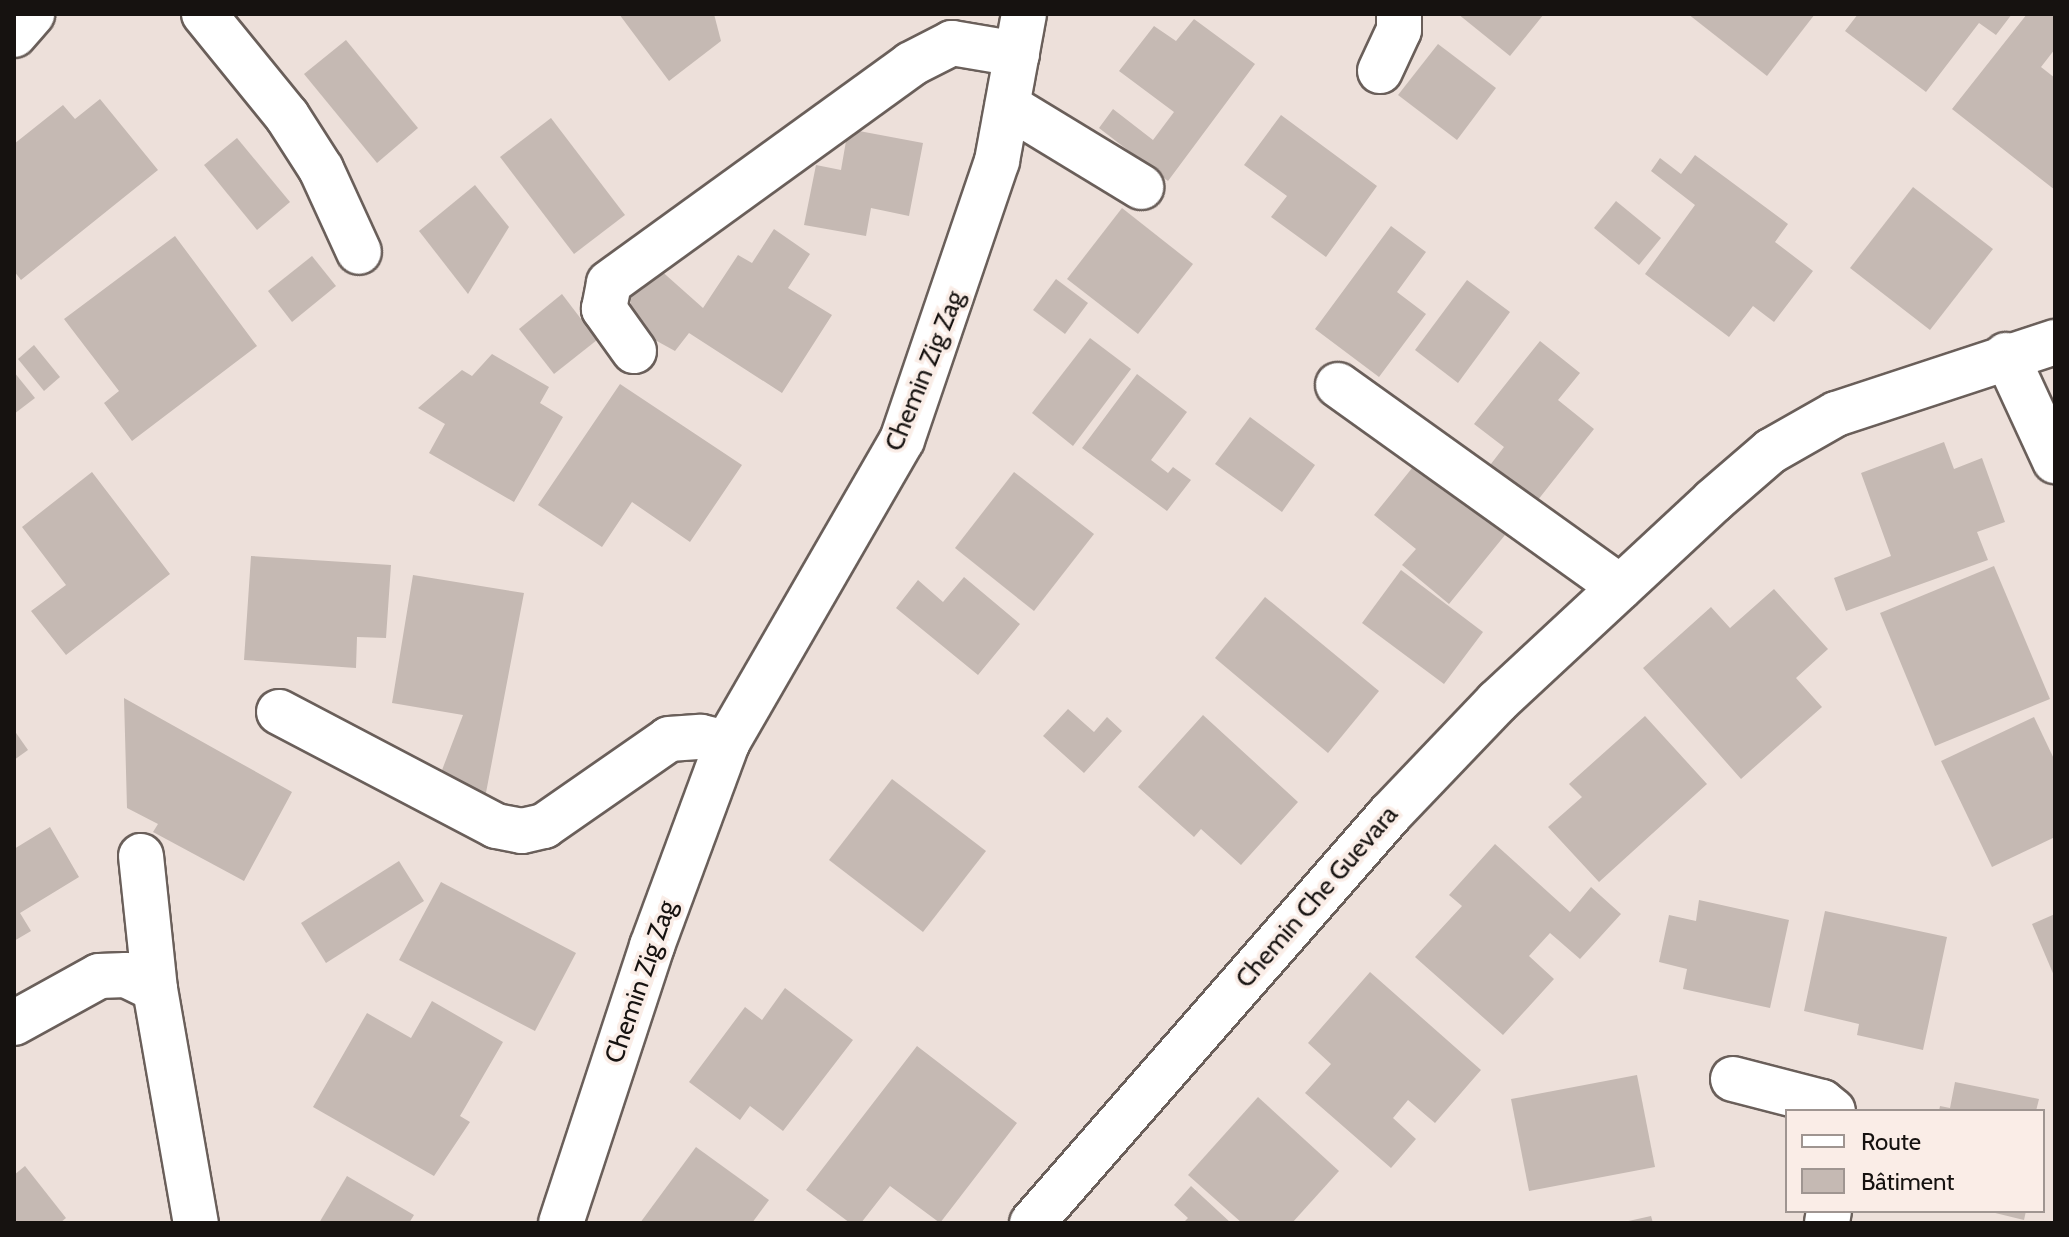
<!DOCTYPE html>
<html>
<head>
<meta charset="utf-8">
<style>
  body { margin:0 }
  #map { position:relative; width:2069px; height:1237px; overflow:hidden; background:#ede0da; font-family:Cabin,sans-serif }
  div>[style] { position:absolute }
  .building>* { inset:0; background:#c5b9b3 }
  .roads { filter:drop-shadow(2px 0 #6a5f5a) drop-shadow(-2px 0 #6a5f5a) drop-shadow(0 2px #6a5f5a) drop-shadow(0 -2px #6a5f5a) }
  .minor>* { height:44px; margin:-22px; padding:0 22px; transform-origin:22px; border-radius:22px; background:#fff }
  span { translate:-50% -50%; white-space:nowrap; text-align:center; line-height:1.15; -webkit-text-stroke:7px #faede7; paint-order:stroke }
  .street-label { font-size:26px; color:#161210 }
  .frame { position:absolute; inset:0; border:16px solid #161210; pointer-events:none }
  .legend { position:absolute; left:1785px; top:1109px; width:260px; height:104px; box-sizing:border-box; background:#faede7; border:2px solid #9f9591; margin:0; padding:10px 14px; list-style:none; font-size:24px; color:#161210 }
  .legend li { display:flex; align-items:center; gap:16px; height:40px }
  .legend b { width:40px; border:2px solid #9f9591 }
</style>
</head>
<body>
<div id="map">
  <div class="building">
    <div style="clip-path:polygon(619px 14px,714px 14px,721px 41px,669px 81px)"></div>
    <div style="clip-path:polygon(1458px 14px,1544px 14px,1510px 56px)"></div>
    <div style="clip-path:polygon(1688px 14px,1815px 14px,1767px 76px)"></div>
    <div style="clip-path:polygon(1858px 14px,2012px 14px,1996px 35px,1979px 23px,1926px 92px,1845px 31px)"></div>
    <div style="clip-path:polygon(2027px 14px,2055px 14px,2055px 49px,2041px 67px,2055px 78px,2055px 190px,1952px 109px)"></div>
    <div style="clip-path:polygon(1194px 19px,1255px 64px,1168px 181px,1099px 128px,1113px 109px,1153px 140px,1174px 112px,1119px 71px,1154px 26px,1176px 41px)"></div>
    <div style="clip-path:polygon(346px 40px,418px 128px,377px 163px,304px 74px)"></div>
    <div style="clip-path:polygon(1438px 44px,1496px 88px,1457px 140px,1398px 95px)"></div>
    <div style="clip-path:polygon(100px 99px,158px 170px,21px 280px,14px 271px,14px 144px,63px 105px,75px 119px)"></div>
    <div style="clip-path:polygon(1281px 115px,1377px 186px,1326px 257px,1271px 217px,1287px 196px,1244px 165px)"></div>
    <div style="clip-path:polygon(551px 118px,625px 215px,574px 254px,500px 157px)"></div>
    <div style="clip-path:polygon(859px 131px,923px 143px,909px 216px,871px 208px,866px 236px,804px 225px,816px 165px,841px 170px,846px 141px)"></div>
    <div style="clip-path:polygon(237px 138px,290px 202px,257px 230px,204px 165px)"></div>
    <div style="clip-path:polygon(1695px 155px,1788px 224px,1775px 242px,1813px 271px,1774px 322px,1753px 306px,1729px 337px,1645px 274px,1695px 205px,1651px 171px,1660px 158px,1681px 174px)"></div>
    <div style="clip-path:polygon(475px 185px,509px 227px,468px 294px,419px 231px)"></div>
    <div style="clip-path:polygon(1913px 187px,1993px 249px,1930px 330px,1850px 268px)"></div>
    <div style="clip-path:polygon(1616px 201px,1661px 238px,1639px 265px,1594px 228px)"></div>
    <div style="clip-path:polygon(1122px 208px,1193px 264px,1138px 334px,1067px 279px)"></div>
    <div style="clip-path:polygon(1391px 226px,1426px 252px,1397px 292px,1426px 314px,1379px 377px,1315px 329px)"></div>
    <div style="clip-path:polygon(774px 229px,810px 254px,788px 288px,832px 315px,782px 393px,689px 333px,675px 351px,655px 340px,632px 312px,629px 292px,658px 268px,703px 308px,738px 255px,752px 263px)"></div>
    <div style="clip-path:polygon(175px 236px,257px 346px,132px 441px,104px 403px,119px 391px,64px 319px)"></div>
    <div style="clip-path:polygon(312px 256px,336px 286px,292px 322px,268px 291px)"></div>
    <div style="clip-path:polygon(1056px 279px,1088px 303px,1065px 334px,1033px 310px)"></div>
    <div style="clip-path:polygon(1467px 280px,1510px 312px,1458px 383px,1415px 350px)"></div>
    <div style="clip-path:polygon(562px 294px,597px 340px,554px 374px,519px 329px)"></div>
    <div style="clip-path:polygon(1090px 338px,1131px 369px,1073px 446px,1032px 413px)"></div>
    <div style="clip-path:polygon(1540px 341px,1580px 373px,1558px 400px,1594px 429px,1530px 510px,1484px 473px,1504px 447px,1474px 424px)"></div>
    <div style="clip-path:polygon(34px 345px,60px 377px,44px 391px,18px 359px)"></div>
    <div style="clip-path:polygon(492px 354px,549px 387px,540px 403px,563px 417px,514px 502px,429px 453px,445px 424px,418px 408px,462px 370px,472px 376px)"></div>
    <div style="clip-path:polygon(14px 372px,35px 398px,14px 414px)"></div>
    <div style="clip-path:polygon(1137px 374px,1187px 412px,1151px 460px,1168px 473px,1173px 467px,1191px 480px,1167px 511px,1082px 448px)"></div>
    <div style="clip-path:polygon(620px 384px,742px 465px,690px 542px,632px 502px,602px 547px,538px 505px)"></div>
    <div style="clip-path:polygon(1250px 417px,1315px 465px,1282px 512px,1215px 464px)"></div>
    <div style="clip-path:polygon(1944px 442px,1954px 469px,1982px 458px,2005px 522px,1977px 532px,1988px 560px,1846px 611px,1834px 578px,1891px 556px,1861px 473px)"></div>
    <div style="clip-path:polygon(1417px 462px,1505px 535px,1449px 604px,1402px 565px,1416px 549px,1374px 515px)"></div>
    <div style="clip-path:polygon(92px 472px,170px 574px,66px 655px,31px 611px,66px 585px,22px 527px)"></div>
    <div style="clip-path:polygon(1014px 472px,1094px 534px,1034px 611px,955px 548px)"></div>
    <div style="clip-path:polygon(251px 556px,391px 565px,386px 638px,357px 637px,356px 668px,244px 660px)"></div>
    <div style="clip-path:polygon(1994px 566px,2050px 699px,1935px 746px,1880px 613px)"></div>
    <div style="clip-path:polygon(1401px 570px,1483px 632px,1444px 684px,1362px 623px)"></div>
    <div style="clip-path:polygon(413px 575px,524px 593px,485px 798px,439px 778px,463px 715px,392px 703px)"></div>
    <div style="clip-path:polygon(964px 577px,1020px 624px,978px 675px,896px 608px,918px 580px,943px 602px)"></div>
    <div style="clip-path:polygon(1774px 589px,1828px 649px,1796px 678px,1822px 707px,1741px 779px,1643px 668px,1711px 607px,1730px 628px)"></div>
    <div style="clip-path:polygon(1265px 597px,1379px 691px,1328px 753px,1215px 658px)"></div>
    <div style="clip-path:polygon(124px 698px,292px 792px,244px 881px,153px 832px,158px 824px,127px 808px)"></div>
    <div style="clip-path:polygon(1068px 709px,1094px 732px,1107px 717px,1122px 731px,1084px 773px,1043px 736px)"></div>
    <div style="clip-path:polygon(1203px 715px,1298px 802px,1241px 865px,1201px 829px,1194px 837px,1138px 787px)"></div>
    <div style="clip-path:polygon(1645px 716px,1707px 784px,1599px 882px,1548px 827px,1582px 797px,1569px 784px)"></div>
    <div style="clip-path:polygon(2034px 717px,2055px 761px,2055px 837px,1992px 867px,1941px 761px)"></div>
    <div style="clip-path:polygon(14px 730px,28px 750px,14px 760px)"></div>
    <div style="clip-path:polygon(892px 779px,986px 851px,923px 932px,829px 860px)"></div>
    <div style="clip-path:polygon(50px 827px,79px 877px,20px 913px,31px 931px,14px 941px,14px 849px)"></div>
    <div style="clip-path:polygon(1495px 844px,1570px 912px,1591px 887px,1621px 914px,1580px 959px,1550px 933px,1529px 956px,1554px 979px,1503px 1035px,1415px 957px,1462px 906px,1449px 895px)"></div>
    <div style="clip-path:polygon(399px 861px,424px 901px,326px 963px,301px 923px)"></div>
    <div style="clip-path:polygon(441px 882px,576px 953px,535px 1031px,399px 960px)"></div>
    <div style="clip-path:polygon(1699px 900px,1789px 920px,1770px 1008px,1683px 989px,1687px 969px,1659px 962px,1669px 915px,1696px 921px)"></div>
    <div style="clip-path:polygon(1825px 911px,1947px 937px,1923px 1050px,1857px 1035px,1859px 1024px,1804px 1011px)"></div>
    <div style="clip-path:polygon(2055px 914px,2055px 978px,2032px 924px)"></div>
    <div style="clip-path:polygon(1370px 972px,1481px 1070px,1435px 1123px,1408px 1100px,1393px 1118px,1416px 1139px,1391px 1168px,1305px 1093px,1331px 1064px,1308px 1043px)"></div>
    <div style="clip-path:polygon(785px 988px,853px 1040px,783px 1131px,750px 1106px,740px 1120px,689px 1082px,745px 1007px,762px 1020px)"></div>
    <div style="clip-path:polygon(432px 1001px,503px 1042px,460px 1116px,470px 1122px,434px 1176px,313px 1107px,367px 1013px,411px 1038px)"></div>
    <div style="clip-path:polygon(917px 1046px,1017px 1123px,940px 1223px,890px 1186px,861px 1223px,850px 1223px,806px 1190px)"></div>
    <div style="clip-path:polygon(1637px 1075px,1655px 1167px,1529px 1191px,1511px 1099px)"></div>
    <div style="clip-path:polygon(1955px 1082px,2039px 1099px,2036px 1111px,1939px 1111px,1940px 1106px,1950px 1108px)"></div>
    <div style="clip-path:polygon(1258px 1097px,1339px 1171px,1292px 1223px,1242px 1223px,1188px 1175px)"></div>
    <div style="clip-path:polygon(696px 1147px,769px 1200px,752px 1223px,640px 1223px)"></div>
    <div style="clip-path:polygon(25px 1166px,66px 1218px,60px 1223px,14px 1223px,14px 1175px)"></div>
    <div style="clip-path:polygon(347px 1176px,414px 1215px,409px 1223px,319px 1223px)"></div>
    <div style="clip-path:polygon(1191px 1186px,1231px 1223px,1183px 1223px,1188px 1218px,1174px 1205px)"></div>
    <div style="clip-path:polygon(1987px 1211px,2026px 1211px,2024px 1220px)"></div>
    <div style="clip-path:polygon(1651px 1216px,1653px 1223px,1624px 1223px,1624px 1222px)"></div>
  </div>
  <div class="roads">
    <div class="minor">
      <div style="left:204px;top:14px;width:132px;rotate:50.9deg"></div>
      <div style="left:287px;top:116px;width:63px;rotate:57.3deg"></div>
      <div style="left:321px;top:169px;width:91px;rotate:65.4deg"></div>
      <div style="left:14px;top:35px;width:28px;rotate:-49deg"></div>
      <div style="left:1380px;top:71px;width:45px;rotate:-65.1deg"></div>
      <div style="left:1399px;top:30px;width:16px;rotate:-90deg"></div>
      <div style="left:1008px;top:106px;width:156px;rotate:31.3deg"></div>
      <div style="left:634px;top:351px;width:52px;rotate:-125.5deg"></div>
      <div style="left:604px;top:309px;width:26px;rotate:-79deg"></div>
      <div style="left:609px;top:283px;width:373px;rotate:-35.9deg"></div>
      <div style="left:911px;top:64px;width:46px;rotate:-27.1deg"></div>
      <div style="left:952px;top:43px;width:66px;rotate:9.6deg"></div>
      <div style="left:2006px;top:355px;width:117px;rotate:65.2deg"></div>
      <div style="left:1338px;top:385px;width:347px;rotate:35.6deg"></div>
      <div style="left:279px;top:712px;width:245px;rotate:27.7deg"></div>
      <div style="left:496px;top:826px;width:26px;rotate:11deg"></div>
      <div style="left:522px;top:831px;width:23px;rotate:-13deg"></div>
      <div style="left:544px;top:826px;width:152px;rotate:-34.8deg"></div>
      <div style="left:669px;top:739px;width:32px;rotate:-4deg"></div>
      <div style="left:701px;top:737px;width:27px;rotate:13deg"></div>
      <div style="left:141px;top:856px;width:134px;rotate:84deg"></div>
      <div style="left:155px;top:989px;width:238px;rotate:80.1deg"></div>
      <div style="left:14px;top:1023px;width:97px;rotate:-28.9deg"></div>
      <div style="left:99px;top:976px;width:27px;rotate:-2deg"></div>
      <div style="left:126px;top:975px;width:32px;rotate:26deg"></div>
      <div style="left:1733px;top:1079px;width:92px;rotate:14.5deg"></div>
      <div style="left:1822px;top:1102px;width:14px;rotate:39deg"></div>
      <div style="left:561px;top:1223px;width:292px;rotate:-71.8deg"></div>
      <div style="left:652px;top:946px;width:216px;rotate:-69.7deg"></div>
      <div style="left:727px;top:743px;width:350px;rotate:-60deg"></div>
      <div style="left:902px;top:440px;width:295px;rotate:-71.2deg"></div>
      <div style="left:997px;top:161px;width:149px;rotate:-79.6deg"></div>
      <div style="left:1032px;top:1223px;width:544px;rotate:-48.8deg"></div>
      <div style="left:1390px;top:814px;width:155px;rotate:-46.3deg"></div>
      <div style="left:1497px;top:702px;width:295px;rotate:-42.9deg"></div>
      <div style="left:1713px;top:501px;width:77px;rotate:-40.8deg"></div>
      <div style="left:1771px;top:451px;width:75px;rotate:-29.6deg"></div>
      <div style="left:1836px;top:414px;width:231px;rotate:-18.2deg"></div>
      <div style="left:1827px;top:1223px;width:12px;rotate:-81deg"></div>
    </div>
  </div>
  <div class="street-label">
    <span style="left:925px;top:371px;rotate:-68deg">Chemin Zig Zag</span>
    <span style="left:1317px;top:897px;rotate:-49deg">Chemin Che Guevara</span>
    <span style="left:641px;top:982px;rotate:-71deg">Chemin Zig Zag</span>
  </div>
  <div class="frame"></div>
  <ul class="legend">
  <li><b style="height:10px;background:#fff"></b>Route</li>
  <li><b style="height:22px;background:#c5b9b3"></b>Bâtiment</li>
  </ul>
</div>
</body>
</html>
